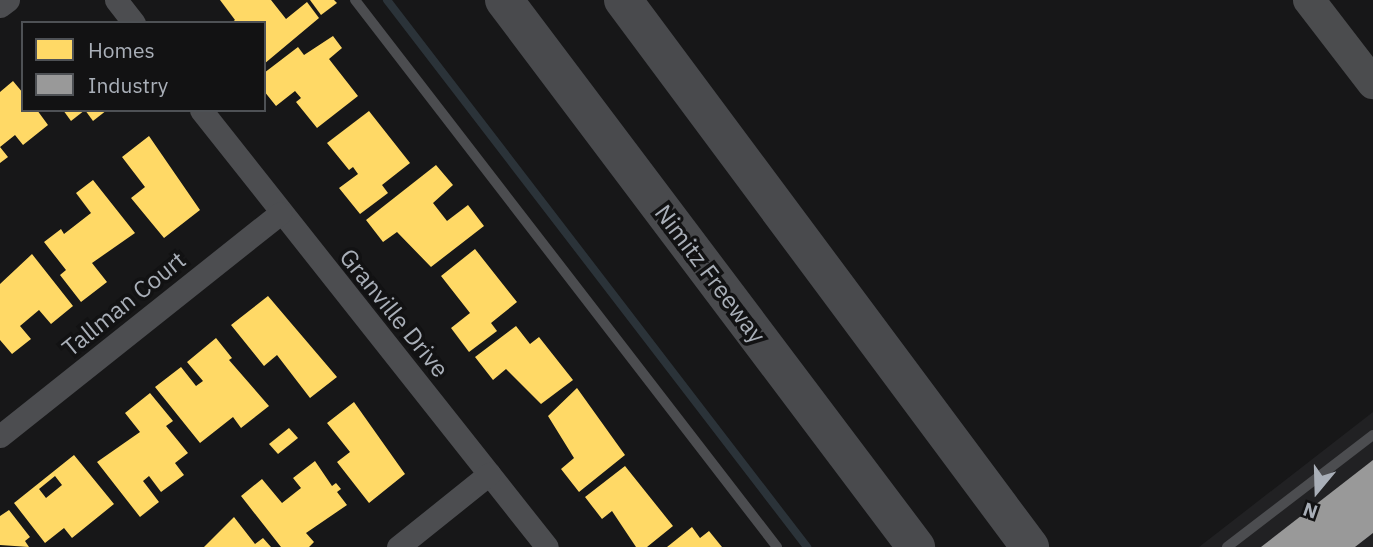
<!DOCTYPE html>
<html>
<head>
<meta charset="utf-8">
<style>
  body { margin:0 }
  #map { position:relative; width:1373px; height:547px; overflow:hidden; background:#171718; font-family:"IBM Plex Sans",sans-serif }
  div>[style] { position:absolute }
  .built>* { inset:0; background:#212123 }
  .homes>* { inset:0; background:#ffd966 }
  .industry>* { inset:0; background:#999 }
  .stream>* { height:8px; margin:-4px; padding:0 4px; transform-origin:4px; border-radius:4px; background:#2b3339 }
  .service>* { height:10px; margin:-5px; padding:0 5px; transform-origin:5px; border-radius:5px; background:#4c4d50 }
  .minor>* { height:23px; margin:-11.5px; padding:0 11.5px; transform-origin:11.5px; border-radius:11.5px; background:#4c4d50 }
  .secondary>* { height:32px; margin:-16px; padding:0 16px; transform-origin:16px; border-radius:16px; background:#4b4c4e }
  .motorway>* { height:38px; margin:-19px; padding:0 19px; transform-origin:19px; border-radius:19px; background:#494a4d }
  span { translate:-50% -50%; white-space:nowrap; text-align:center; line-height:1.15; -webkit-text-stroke:7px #121213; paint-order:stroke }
  .street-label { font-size:24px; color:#a9afb8 }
  .legend { position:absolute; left:21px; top:21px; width:245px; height:91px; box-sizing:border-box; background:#121213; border:2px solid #4e5155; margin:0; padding:9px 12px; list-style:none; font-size:21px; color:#a9afb8 }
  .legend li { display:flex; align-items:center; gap:14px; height:35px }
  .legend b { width:35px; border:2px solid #4e5155 }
  .north { position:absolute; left:1282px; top:456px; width:70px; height:70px; -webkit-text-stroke:5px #121213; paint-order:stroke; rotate:199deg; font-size:19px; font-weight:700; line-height:28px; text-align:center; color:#a9afb8 }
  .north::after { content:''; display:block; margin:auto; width:24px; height:32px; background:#a9afb8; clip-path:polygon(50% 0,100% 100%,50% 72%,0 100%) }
</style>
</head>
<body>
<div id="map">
  <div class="built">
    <div style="clip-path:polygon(1373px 412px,1373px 547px,1199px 547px)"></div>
  </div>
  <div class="homes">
    <div style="clip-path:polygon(220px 0,271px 0,286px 19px,307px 2px,319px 18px,264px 64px,264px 23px,231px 23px,235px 20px)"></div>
    <div style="clip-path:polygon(310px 0,334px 0,337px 3px,321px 15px)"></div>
    <div style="clip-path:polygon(333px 36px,342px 48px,329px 59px,358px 96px,317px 128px,296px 102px,301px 98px,295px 91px,276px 106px,264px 91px,264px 73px,298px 47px,304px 55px)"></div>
    <div style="clip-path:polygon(13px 81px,23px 93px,23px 110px,37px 110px,48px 125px,23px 145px,15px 135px,0 147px,8px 157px,0 163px,0 92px)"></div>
    <div style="clip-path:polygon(63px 110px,85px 110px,71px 121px)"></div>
    <div style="clip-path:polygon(85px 110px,107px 110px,93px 121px)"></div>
    <div style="clip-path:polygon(369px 111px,410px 163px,382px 185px,388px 193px,360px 214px,339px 188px,358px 174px,353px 167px,349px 170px,327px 143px)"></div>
    <div style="clip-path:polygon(149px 136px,200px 210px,164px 238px,131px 198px,145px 187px,122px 157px)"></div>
    <div style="clip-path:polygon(436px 165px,453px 185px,433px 203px,447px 221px,468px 205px,484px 226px,431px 267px,397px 232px,383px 242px,366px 220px)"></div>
    <div style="clip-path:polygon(93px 180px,135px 233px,92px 263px,107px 282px,81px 302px,60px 275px,66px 270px,44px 242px,61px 229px,64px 234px,91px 213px,76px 193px)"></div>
    <div style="clip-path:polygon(475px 249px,517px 302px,491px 323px,497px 331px,469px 352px,451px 328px,470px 313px,441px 276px)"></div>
    <div style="clip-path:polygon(32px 254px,73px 306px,51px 324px,39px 310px,20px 326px,31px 339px,12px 354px,0 340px,0 284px)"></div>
    <div style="clip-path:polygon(268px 296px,337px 377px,310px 398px,277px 355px,264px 366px,231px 325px)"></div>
    <div style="clip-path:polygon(516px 326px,530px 344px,539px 337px,573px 380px,541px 404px,506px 369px,493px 380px,475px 357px)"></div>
    <div style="clip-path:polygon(216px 338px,232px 358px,229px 360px,269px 406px,241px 428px,233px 417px,200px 443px,155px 387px,181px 367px,196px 386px,203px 381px,187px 362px)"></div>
    <div style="clip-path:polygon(577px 388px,625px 455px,579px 492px,561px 469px,574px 458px,548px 416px)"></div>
    <div style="clip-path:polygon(150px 393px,173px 421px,166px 426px,188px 453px,175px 463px,184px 475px,161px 492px,149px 476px,143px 481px,159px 502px,140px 517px,97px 462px,140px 432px,125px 413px)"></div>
    <div style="clip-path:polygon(354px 402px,405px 474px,369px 503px,337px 462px,350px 452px,327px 423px)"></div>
    <div style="clip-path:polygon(289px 428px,298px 438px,278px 454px,269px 444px)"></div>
    <div style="clip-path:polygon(evenodd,74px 455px,114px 504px,72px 538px,64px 528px,45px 543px,14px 503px,74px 455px,55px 476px,62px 485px,46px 498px,39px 489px,55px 476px)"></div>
    <div style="clip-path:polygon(315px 461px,332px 486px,336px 483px,341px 489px,337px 492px,347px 505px,306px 533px,314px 542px,309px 547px,281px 547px,241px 496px,262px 479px,282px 503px,301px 488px,293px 478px)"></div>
    <div style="clip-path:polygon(625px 466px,673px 526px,647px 547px,636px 547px,612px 511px,602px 519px,585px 497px)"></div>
    <div style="clip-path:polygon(9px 510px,30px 537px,25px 541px,29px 547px,0 545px,0 516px)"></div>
    <div style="clip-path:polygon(234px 517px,255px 544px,263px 538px,271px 547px,204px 547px)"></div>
    <div style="clip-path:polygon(692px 527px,700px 538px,709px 531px,722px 547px,667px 547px)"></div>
  </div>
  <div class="industry">
    <div style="clip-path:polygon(1373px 460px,1373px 533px,1355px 547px,1261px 547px)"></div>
  </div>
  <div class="stream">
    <div style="left:387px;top:0;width:690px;rotate:52.48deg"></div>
  </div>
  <div class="service">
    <div style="left:355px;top:0;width:691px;rotate:52.35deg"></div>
    <div style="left:1227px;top:547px;width:184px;rotate:-37.5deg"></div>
  </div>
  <div class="minor">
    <div style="left:116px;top:0;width:29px;rotate:52deg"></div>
    <div style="left:0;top:6px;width:10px;rotate:-37deg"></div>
    <div style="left:201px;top:110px;width:557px;rotate:51.63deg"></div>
    <div style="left:0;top:436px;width:358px;rotate:-38.5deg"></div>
    <div style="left:398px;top:547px;width:117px;rotate:-38.7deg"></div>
  </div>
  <div class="secondary">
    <div style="left:1309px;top:0;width:105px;rotate:52.4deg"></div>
  </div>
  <div class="motorway">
    <div style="left:504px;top:0;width:685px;rotate:53.01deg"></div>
    <div style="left:623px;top:0;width:682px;rotate:53.35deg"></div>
  </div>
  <div class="street-label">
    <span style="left:710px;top:274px;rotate:53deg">Nimitz Freeway</span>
    <span style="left:124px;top:304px;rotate:-39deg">Tallman Court</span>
    <span style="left:394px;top:313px;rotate:51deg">Granville Drive</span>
  </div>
  <ul class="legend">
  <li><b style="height:19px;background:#ffd966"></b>Homes</li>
  <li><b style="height:19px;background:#999"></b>Industry</li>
  </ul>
  <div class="north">N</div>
</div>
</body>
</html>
